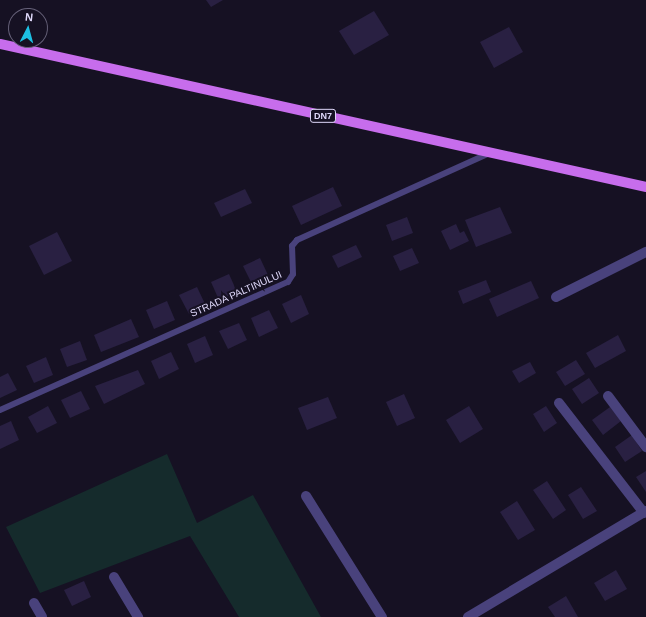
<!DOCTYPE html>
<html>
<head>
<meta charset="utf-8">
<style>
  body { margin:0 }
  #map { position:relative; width:646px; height:617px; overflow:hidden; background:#161123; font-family:Helvetica,sans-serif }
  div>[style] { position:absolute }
  .green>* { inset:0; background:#152b2c }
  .building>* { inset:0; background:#292042 }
  .service>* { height:6px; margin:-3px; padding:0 3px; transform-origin:3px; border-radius:3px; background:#49427c }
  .minor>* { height:10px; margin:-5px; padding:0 5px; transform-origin:5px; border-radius:5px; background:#49427c }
  .primary>* { height:10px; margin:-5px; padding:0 5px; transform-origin:5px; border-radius:5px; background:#c76dec }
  span { translate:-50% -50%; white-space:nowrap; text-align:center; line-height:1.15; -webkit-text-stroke:4px #161123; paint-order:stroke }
  .shield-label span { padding:1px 3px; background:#161123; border:1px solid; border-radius:3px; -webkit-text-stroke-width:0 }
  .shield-label { font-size:9px; color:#dfd8fa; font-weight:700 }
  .street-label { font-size:10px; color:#dfd8fa }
  .north { position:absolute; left:8px; top:8px; width:40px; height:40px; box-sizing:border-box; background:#161123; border:1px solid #666179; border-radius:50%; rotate:6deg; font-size:11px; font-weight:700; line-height:16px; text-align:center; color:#dfd8fa }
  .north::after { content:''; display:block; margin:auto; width:14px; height:18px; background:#1dbfe2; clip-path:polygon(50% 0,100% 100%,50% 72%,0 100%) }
</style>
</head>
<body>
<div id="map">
  <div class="green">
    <div style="clip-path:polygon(167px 454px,197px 523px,253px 495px,321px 617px,239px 617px,190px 536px,40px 593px,6px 527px)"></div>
  </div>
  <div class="building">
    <div style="clip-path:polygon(206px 0,223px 0,211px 7px)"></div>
    <div style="clip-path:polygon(374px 11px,389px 35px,354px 55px,339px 31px)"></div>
    <div style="clip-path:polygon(509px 27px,523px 52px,494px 68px,480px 42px)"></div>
    <div style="clip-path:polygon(333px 187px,342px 206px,301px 225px,292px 206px)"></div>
    <div style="clip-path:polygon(245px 189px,252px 203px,221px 217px,214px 203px)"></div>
    <div style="clip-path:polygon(500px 207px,512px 233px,476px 247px,465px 220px)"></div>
    <div style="clip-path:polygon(407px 217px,413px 233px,392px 241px,386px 225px)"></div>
    <div style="clip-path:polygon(456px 224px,460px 233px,464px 231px,469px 241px,450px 250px,441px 231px)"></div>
    <div style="clip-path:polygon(57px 232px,72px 261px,44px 275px,29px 246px)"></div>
    <div style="clip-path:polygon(356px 245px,362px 257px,338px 268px,332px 256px)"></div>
    <div style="clip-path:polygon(412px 248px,419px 263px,400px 271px,393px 256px)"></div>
    <div style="clip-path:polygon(260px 258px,268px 275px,251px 282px,243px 266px)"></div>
    <div style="clip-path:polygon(229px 274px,237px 292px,219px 300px,211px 282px)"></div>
    <div style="clip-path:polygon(486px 280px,491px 292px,463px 304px,458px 291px)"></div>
    <div style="clip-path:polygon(531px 281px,539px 298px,497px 317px,489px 299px)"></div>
    <div style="clip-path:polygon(197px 287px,206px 306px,189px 314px,179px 295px)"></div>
    <div style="clip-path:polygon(301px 295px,309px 314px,291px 323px,282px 304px)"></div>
    <div style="clip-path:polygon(167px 301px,175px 320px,154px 329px,146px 310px)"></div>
    <div style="clip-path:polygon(269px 310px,278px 328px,259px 337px,251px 318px)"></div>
    <div style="clip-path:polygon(131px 319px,139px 337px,101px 352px,94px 335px)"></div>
    <div style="clip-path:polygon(239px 323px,247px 340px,228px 349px,219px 331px)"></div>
    <div style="clip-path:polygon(618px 335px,626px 351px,595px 368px,586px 353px)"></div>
    <div style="clip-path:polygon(205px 336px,213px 355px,195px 363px,187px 344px)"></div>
    <div style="clip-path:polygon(80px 341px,87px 360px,67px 367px,60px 349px)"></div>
    <div style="clip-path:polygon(171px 352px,179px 369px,159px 379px,151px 361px)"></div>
    <div style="clip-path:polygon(46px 357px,53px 375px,34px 383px,26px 366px)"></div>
    <div style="clip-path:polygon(576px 360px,585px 374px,565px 386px,556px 372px)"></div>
    <div style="clip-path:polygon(530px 362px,536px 373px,519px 383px,512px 371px)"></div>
    <div style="clip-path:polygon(138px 370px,145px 384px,104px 404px,95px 386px)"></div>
    <div style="clip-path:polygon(8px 373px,17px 390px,0 398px,0 377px)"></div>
    <div style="clip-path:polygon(589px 378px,599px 393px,582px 404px,572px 389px)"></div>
    <div style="clip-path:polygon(81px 391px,90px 409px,70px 418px,61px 400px)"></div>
    <div style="clip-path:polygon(404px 394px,415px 418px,397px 426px,386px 402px)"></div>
    <div style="clip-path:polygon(328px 397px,337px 418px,307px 430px,298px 408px)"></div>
    <div style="clip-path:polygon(48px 406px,57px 423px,37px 433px,28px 417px)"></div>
    <div style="clip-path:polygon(469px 406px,483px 429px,460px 443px,446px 420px)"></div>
    <div style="clip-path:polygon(546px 406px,557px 423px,544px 432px,533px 414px)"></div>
    <div style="clip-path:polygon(610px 407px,621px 421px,603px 435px,592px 420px)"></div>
    <div style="clip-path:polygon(11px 421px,19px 440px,0 449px,0 426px)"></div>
    <div style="clip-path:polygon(632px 435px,642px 451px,625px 462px,615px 447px)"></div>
    <div style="clip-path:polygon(646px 471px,646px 492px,636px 477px)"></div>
    <div style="clip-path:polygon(547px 481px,566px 510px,553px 519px,533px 490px)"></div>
    <div style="clip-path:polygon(581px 487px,597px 511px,583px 519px,568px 495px)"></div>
    <div style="clip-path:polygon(517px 501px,535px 530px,518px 540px,500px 512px)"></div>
    <div style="clip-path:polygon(616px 570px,627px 589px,605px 601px,594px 583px)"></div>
    <div style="clip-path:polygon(84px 581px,91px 597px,72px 606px,64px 590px)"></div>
    <div style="clip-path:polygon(566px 596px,578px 617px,555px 617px,548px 607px)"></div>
  </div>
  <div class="service">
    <div style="left:0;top:410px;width:315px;rotate:-24deg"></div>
    <div style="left:288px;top:282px;width:9px;rotate:-58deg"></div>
    <div style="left:293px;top:274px;width:28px;rotate:-92deg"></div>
    <div style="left:292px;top:246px;width:8px;rotate:-50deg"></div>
    <div style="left:297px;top:240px;width:212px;rotate:-24.3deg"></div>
  </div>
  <div class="minor">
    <div style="left:556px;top:297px;width:101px;rotate:-26.6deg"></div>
    <div style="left:608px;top:396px;width:64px;rotate:53.3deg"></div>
    <div style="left:559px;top:403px;width:139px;rotate:52.3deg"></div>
    <div style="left:306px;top:496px;width:143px;rotate:57.9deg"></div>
    <div style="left:114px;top:577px;width:47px;rotate:59deg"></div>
    <div style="left:34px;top:603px;width:16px;rotate:60deg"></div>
    <div style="left:468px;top:617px;width:207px;rotate:-30.8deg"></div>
  </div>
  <div class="primary">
    <div style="left:0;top:44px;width:662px;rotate:12.48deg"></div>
  </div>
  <div class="shield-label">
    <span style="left:323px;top:116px">DN7</span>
  </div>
  <div class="street-label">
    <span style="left:236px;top:294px;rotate:-24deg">STRADA PALTINULUI</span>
  </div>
  <div class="north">N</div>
</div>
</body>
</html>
